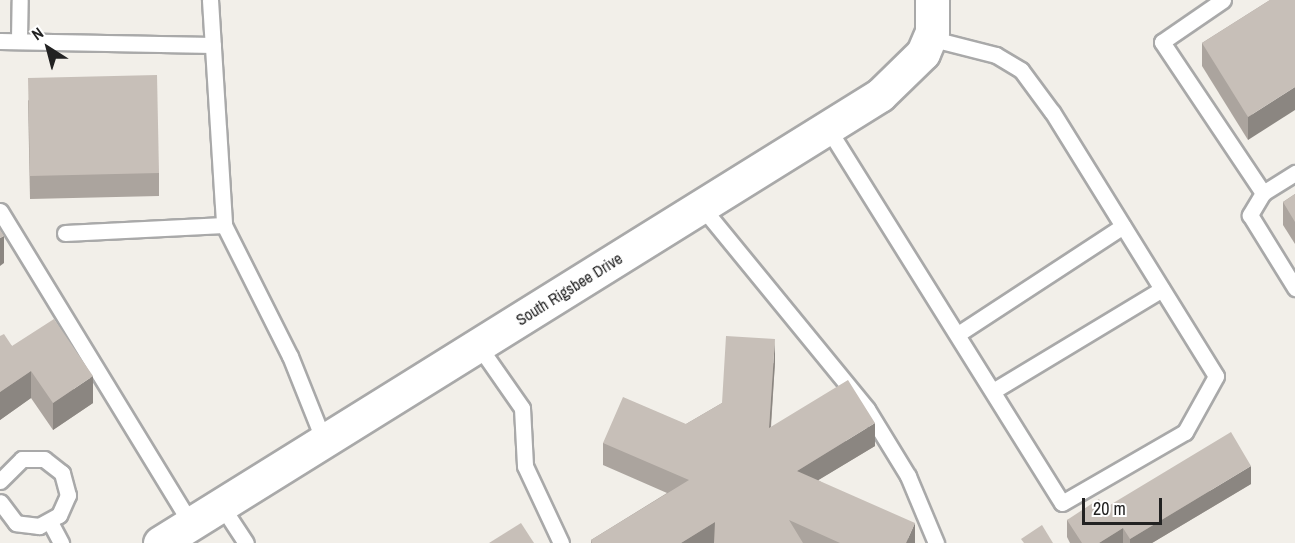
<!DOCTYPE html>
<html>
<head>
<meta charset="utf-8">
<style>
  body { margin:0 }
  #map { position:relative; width:1295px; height:543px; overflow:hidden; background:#f2efe9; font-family:"Archivo Narrow",sans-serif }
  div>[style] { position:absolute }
  .roads { filter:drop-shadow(2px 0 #a9a9a9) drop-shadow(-2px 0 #a9a9a9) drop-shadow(0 2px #a9a9a9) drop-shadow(0 -2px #a9a9a9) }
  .service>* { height:15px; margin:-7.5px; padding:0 7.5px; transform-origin:7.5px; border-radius:7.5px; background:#fff }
  .tertiary>* { height:33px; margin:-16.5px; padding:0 16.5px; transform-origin:16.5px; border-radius:16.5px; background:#fff }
  .wall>* { inset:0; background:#aba49e }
  .shaded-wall>* { inset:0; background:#8b8681 }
  .building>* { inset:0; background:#c7bfb8 }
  span { translate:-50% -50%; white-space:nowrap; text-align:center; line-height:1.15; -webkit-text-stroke:5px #fff; paint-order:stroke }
  .street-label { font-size:16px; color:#222 }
  .north { position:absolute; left:18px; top:18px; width:60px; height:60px; -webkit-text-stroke:4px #fff; paint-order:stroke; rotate:324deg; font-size:16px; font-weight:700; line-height:24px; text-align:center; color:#222 }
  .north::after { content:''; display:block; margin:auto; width:21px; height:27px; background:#222; clip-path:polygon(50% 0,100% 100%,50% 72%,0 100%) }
  .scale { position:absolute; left:1082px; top:498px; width:80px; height:27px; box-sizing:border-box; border:3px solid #222; border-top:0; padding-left:8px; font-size:18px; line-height:21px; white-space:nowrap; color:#222; -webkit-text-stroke:4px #fff; paint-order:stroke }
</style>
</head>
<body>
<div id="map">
  <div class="roads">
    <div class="service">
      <div style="left:210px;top:0;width:225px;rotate:86.4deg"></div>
      <div style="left:224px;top:225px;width:147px;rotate:63.3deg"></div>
      <div style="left:290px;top:356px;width:92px;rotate:68.2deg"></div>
      <div style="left:1223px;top:0;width:74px;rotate:145.5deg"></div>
      <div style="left:1162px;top:42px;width:182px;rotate:56.2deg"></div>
      <div style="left:1263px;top:193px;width:38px;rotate:-32deg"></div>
      <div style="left:19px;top:39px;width:39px;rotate:-89deg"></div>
      <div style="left:0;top:41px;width:213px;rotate:1.1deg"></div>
      <div style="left:827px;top:127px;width:443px;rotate:58deg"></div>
      <div style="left:1062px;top:503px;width:142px;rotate:-30deg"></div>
      <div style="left:1185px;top:432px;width:64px;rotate:-61deg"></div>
      <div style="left:1216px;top:376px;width:311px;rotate:-121.8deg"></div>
      <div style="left:1052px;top:112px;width:52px;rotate:-126.4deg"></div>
      <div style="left:1021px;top:70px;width:29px;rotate:-149deg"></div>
      <div style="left:996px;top:55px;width:69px;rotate:-165.8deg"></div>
      <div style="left:1263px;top:193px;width:26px;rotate:121deg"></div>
      <div style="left:1250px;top:215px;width:86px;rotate:58.3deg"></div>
      <div style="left:701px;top:206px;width:262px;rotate:50.7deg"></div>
      <div style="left:867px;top:409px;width:79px;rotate:58.5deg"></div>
      <div style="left:908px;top:476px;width:73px;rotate:67.3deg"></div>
      <div style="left:0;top:211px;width:367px;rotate:58.6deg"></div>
      <div style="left:65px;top:233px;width:159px;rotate:-2.9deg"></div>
      <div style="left:958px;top:334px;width:197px;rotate:-33.2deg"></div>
      <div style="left:478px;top:345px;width:77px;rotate:55.1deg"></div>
      <div style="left:522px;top:408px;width:58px;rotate:87deg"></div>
      <div style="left:525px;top:466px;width:85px;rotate:64.9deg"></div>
      <div style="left:993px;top:391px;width:197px;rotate:-31.1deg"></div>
      <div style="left:0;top:481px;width:31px;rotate:-45deg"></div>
      <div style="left:22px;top:459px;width:22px"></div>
      <div style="left:44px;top:459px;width:23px;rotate:38deg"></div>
      <div style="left:62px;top:473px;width:23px;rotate:75deg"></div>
      <div style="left:68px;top:495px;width:22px;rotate:114deg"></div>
      <div style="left:59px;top:515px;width:23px;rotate:151deg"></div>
      <div style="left:39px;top:526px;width:23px;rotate:-173deg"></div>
      <div style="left:16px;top:523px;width:26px;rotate:-127deg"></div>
      <div style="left:221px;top:505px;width:45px;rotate:56.7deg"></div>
      <div style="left:50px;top:522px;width:24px;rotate:62deg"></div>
    </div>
    <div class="tertiary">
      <div style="left:160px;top:543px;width:848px;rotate:-31.89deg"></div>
      <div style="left:880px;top:95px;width:60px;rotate:-44.3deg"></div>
      <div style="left:923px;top:53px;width:23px;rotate:-67deg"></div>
      <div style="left:932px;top:32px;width:32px;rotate:-90deg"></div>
    </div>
  </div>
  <div class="wall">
    <div style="clip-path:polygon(1270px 0,1248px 140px,1202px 66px,1202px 43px)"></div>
    <div style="clip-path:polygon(28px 100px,159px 173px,159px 196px,30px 199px)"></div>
    <div style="clip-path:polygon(1295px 194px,1295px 244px,1283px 225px,1283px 202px)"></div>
    <div style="clip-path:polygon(0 336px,12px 346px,93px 403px,53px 430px,31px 398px,0 420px)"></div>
    <div style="clip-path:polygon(775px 362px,771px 428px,875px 446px,818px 480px,915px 543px,591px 543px,591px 540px,667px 493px,603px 465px,603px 443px,686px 424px,722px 403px)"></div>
    <div style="clip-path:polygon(1251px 484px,1152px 543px,1070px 543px,1067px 537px,1067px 520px,1105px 508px)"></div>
  </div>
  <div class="shaded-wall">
    <div style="clip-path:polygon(1295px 87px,1295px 110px,1248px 140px,1248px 117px)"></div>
    <div style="clip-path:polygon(4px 236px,4px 263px,0 266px,0 238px)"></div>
    <div style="clip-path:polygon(775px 339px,775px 362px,769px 451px,769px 428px)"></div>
    <div style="clip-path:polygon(31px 371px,31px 398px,0 420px,0 392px)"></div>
    <div style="clip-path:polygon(93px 376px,93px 403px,53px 430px,53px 403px)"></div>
    <div style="clip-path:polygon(875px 423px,875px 446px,797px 493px,797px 471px)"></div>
    <div style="clip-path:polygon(1251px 466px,1251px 484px,1152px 543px,1130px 543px,1130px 539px)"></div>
    <div style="clip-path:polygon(715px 522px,715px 543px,681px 543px)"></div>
    <div style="clip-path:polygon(915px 523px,915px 543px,906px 543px)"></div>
    <div style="clip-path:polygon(1123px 528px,1123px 543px,1099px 543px)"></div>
  </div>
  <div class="building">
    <div style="clip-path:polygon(1270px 0,1295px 0,1295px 87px,1248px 117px,1202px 43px)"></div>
    <div style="clip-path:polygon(157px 75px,159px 173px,30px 176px,28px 78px)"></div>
    <div style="clip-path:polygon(1295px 194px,1295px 222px,1283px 202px)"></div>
    <div style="clip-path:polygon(0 230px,4px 236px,0 238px)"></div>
    <div style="clip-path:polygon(54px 319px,93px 376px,53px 403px,31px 371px,0 392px,0 336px,4px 334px,12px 346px)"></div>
    <div style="clip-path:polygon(726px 336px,775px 339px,769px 428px,848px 380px,875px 423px,797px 471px,915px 523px,906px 543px,840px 543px,789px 520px,803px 543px,714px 543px,715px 522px,681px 543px,592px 543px,591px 540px,689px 480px,603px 443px,623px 397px,686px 424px,722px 403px)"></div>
    <div style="clip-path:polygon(1231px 432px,1251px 466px,1130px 539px,1123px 528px,1099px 543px,1082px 543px,1067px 520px,1099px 499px,1105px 508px)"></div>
    <div style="clip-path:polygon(521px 523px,534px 543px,489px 543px)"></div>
    <div style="clip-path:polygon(1042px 525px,1053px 543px,1024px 543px,1021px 539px)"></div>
  </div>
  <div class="street-label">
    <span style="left:569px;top:289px;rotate:-32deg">South Rigsbee Drive</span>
  </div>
  <div class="north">N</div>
  <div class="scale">20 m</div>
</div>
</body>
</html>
